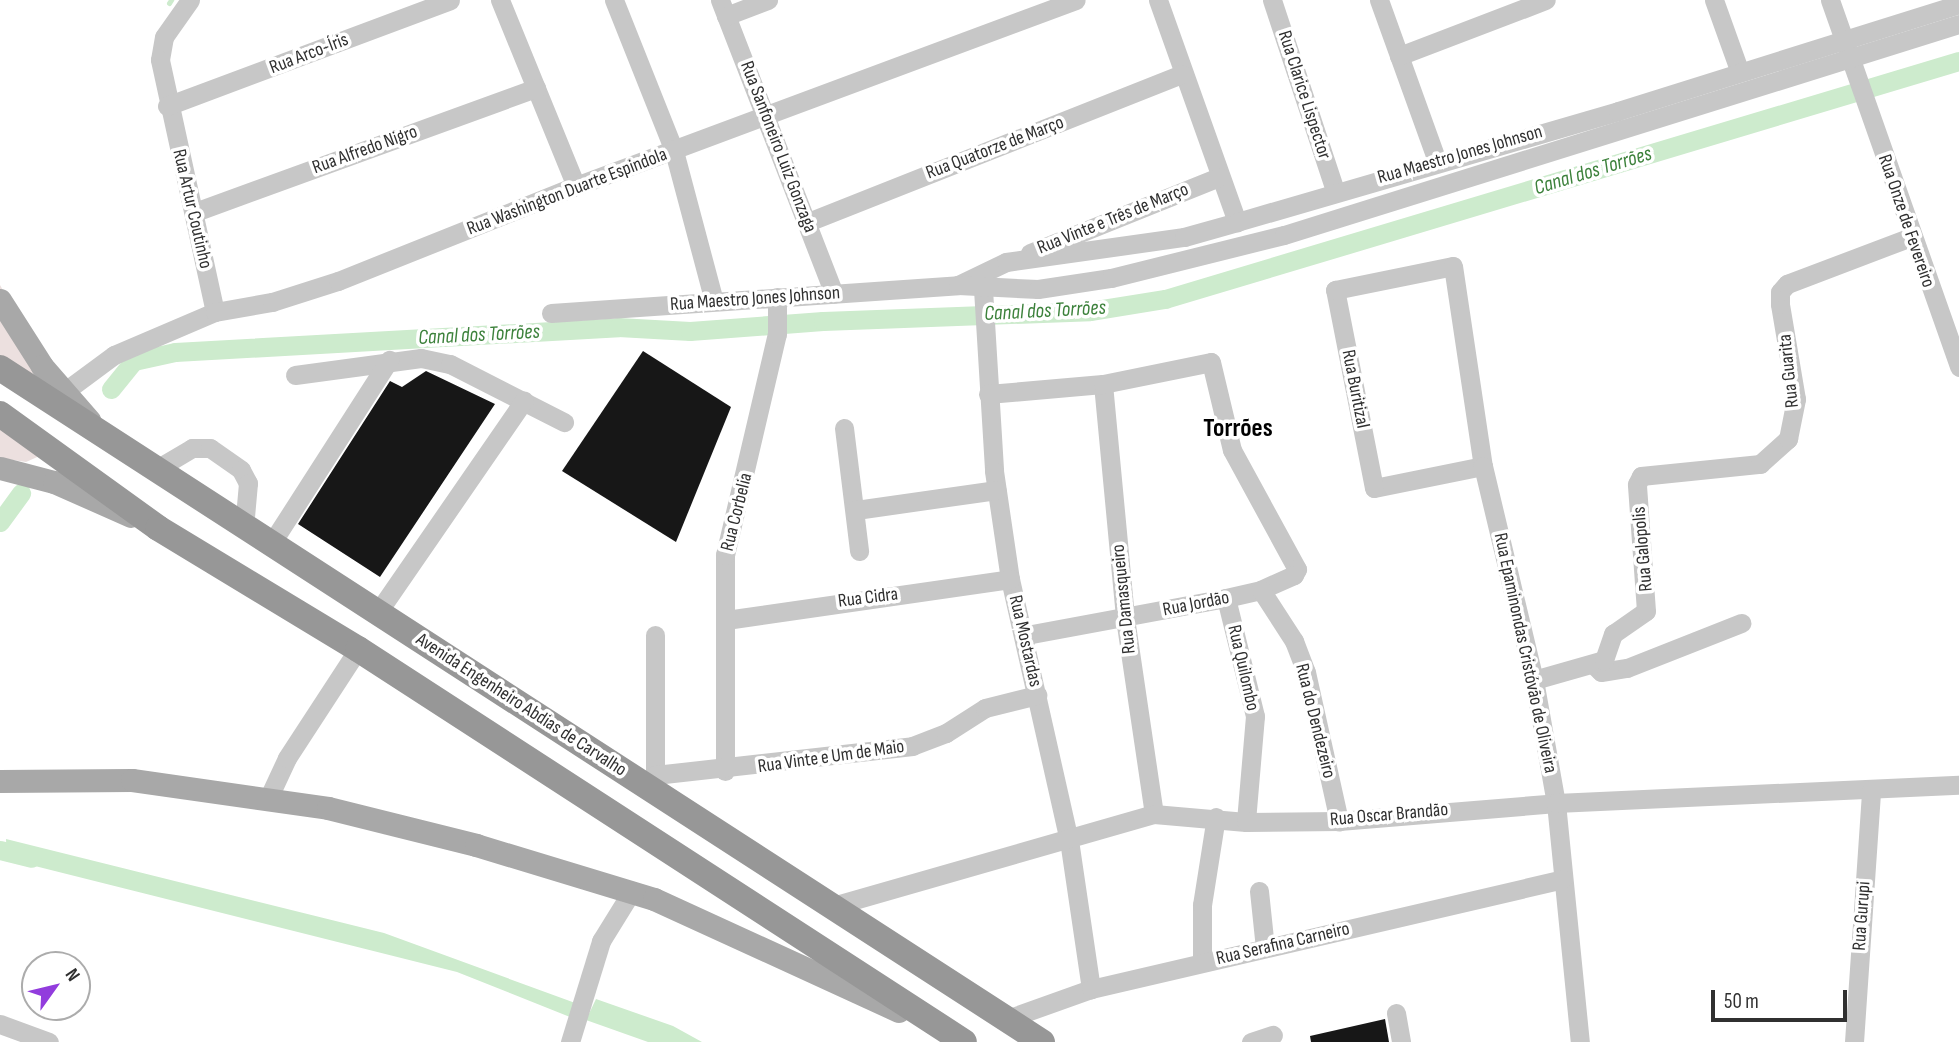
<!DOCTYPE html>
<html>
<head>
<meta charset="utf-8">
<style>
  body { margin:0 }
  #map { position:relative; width:1959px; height:1042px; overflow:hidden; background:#fff; font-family:"Sofia Sans Condensed",sans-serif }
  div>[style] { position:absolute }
  .green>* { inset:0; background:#ece0df }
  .water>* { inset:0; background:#cdebcd }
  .stream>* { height:5px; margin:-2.5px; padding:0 2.5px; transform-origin:2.5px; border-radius:2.5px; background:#cdebcd }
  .canal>* { height:19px; margin:-9.5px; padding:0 9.5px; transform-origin:9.5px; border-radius:9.5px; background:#cdebcd }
  .building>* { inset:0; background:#171717 }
  .minor>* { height:19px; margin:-9.5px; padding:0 9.5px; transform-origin:9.5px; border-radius:9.5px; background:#c7c7c7 }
  .major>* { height:23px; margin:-11.5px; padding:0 11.5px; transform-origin:11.5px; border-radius:11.5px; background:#a8a8a8 }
  .highway>* { height:26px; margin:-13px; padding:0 13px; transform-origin:13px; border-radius:13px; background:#979797 }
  span { translate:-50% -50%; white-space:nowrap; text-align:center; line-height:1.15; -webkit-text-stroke:7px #fff; paint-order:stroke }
  .street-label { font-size:19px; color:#303030 }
  .water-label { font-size:21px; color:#3d823c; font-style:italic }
  .district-label { font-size:26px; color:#000; font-weight:700 }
  .north { position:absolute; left:21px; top:951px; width:70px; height:70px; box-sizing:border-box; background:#fff; border:2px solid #acacac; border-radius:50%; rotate:56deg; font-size:19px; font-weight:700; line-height:28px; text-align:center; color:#303030 }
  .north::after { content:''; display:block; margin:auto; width:24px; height:32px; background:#923cdd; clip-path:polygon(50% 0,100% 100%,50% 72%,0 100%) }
  .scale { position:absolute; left:1711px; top:990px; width:136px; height:32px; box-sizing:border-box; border:4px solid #303030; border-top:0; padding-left:9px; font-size:21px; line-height:24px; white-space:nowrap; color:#303030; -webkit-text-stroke:5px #fff; paint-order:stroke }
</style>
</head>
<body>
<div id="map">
  <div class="green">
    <div style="clip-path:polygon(0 285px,40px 357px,85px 420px,0 363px)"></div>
    <div style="clip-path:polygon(0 409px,53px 450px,26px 462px,0 458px)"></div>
  </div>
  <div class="water">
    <div style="clip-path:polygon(6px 839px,384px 933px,578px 1004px,575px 1019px,457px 972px,7px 859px)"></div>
    <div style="clip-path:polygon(596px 999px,673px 1026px,702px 1042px,648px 1042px,586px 1020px)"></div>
  </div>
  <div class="stream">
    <div style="left:169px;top:3px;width:4px;rotate:-56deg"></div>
    <div style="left:147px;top:357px;width:2px;rotate:-63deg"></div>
  </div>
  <div class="canal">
    <div style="left:111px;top:389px;width:36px;rotate:-51deg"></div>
    <div style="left:134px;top:361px;width:42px;rotate:-12.4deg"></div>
    <div style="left:175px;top:352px;width:444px;rotate:-3.2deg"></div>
    <div style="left:618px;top:327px;width:72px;rotate:3.2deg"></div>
    <div style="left:690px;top:331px;width:133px;rotate:-4.3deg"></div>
    <div style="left:823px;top:321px;width:267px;rotate:-2.1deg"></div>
    <div style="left:1090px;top:311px;width:76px;rotate:-9.1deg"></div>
    <div style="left:1165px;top:299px;width:829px;rotate:-16.69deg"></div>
    <div style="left:0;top:522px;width:36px;rotate:-54deg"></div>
    <div style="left:0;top:850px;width:32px;rotate:14deg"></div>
  </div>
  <div class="building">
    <div style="clip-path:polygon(643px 351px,731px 407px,676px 542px,562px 471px)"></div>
    <div style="clip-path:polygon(426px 371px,495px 404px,380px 577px,298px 524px,390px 381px,402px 387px)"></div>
    <div style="clip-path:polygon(1385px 1019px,1389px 1042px,1311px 1042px,1310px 1036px)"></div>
  </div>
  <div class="minor">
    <div style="left:190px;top:0;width:45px;rotate:125.1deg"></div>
    <div style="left:164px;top:37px;width:23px;rotate:100deg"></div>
    <div style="left:160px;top:60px;width:258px;rotate:77.7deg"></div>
    <div style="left:500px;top:0;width:201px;rotate:67.8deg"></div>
    <div style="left:614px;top:0;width:162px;rotate:68.3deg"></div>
    <div style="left:674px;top:151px;width:155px;rotate:75.1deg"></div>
    <div style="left:720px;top:0;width:315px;rotate:68.8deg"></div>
    <div style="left:1158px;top:0;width:236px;rotate:70.4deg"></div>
    <div style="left:1272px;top:0;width:200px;rotate:71.7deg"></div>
    <div style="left:1379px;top:0;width:171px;rotate:70.2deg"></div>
    <div style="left:1714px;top:0;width:74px;rotate:70.3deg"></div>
    <div style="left:1830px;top:0;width:389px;rotate:70.6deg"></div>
    <div style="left:726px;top:16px;width:45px;rotate:-20.9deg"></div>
    <div style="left:1399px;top:56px;width:157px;rotate:-20.9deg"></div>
    <div style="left:167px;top:106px;width:302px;rotate:-20.5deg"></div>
    <div style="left:195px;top:212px;width:363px;rotate:-20deg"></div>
    <div style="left:808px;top:222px;width:402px;rotate:-21.6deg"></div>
    <div style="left:1030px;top:253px;width:204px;rotate:-21.9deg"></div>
    <div style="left:958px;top:285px;width:53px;rotate:-25.6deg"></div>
    <div style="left:1006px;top:262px;width:180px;rotate:-8deg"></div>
    <div style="left:1184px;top:237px;width:55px;rotate:-15.8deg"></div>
    <div style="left:1237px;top:222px;width:397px;rotate:-16.2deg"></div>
    <div style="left:1618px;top:111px;width:357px;rotate:-17.4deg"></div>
    <div style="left:983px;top:289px;width:182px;rotate:86.5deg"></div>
    <div style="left:994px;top:471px;width:109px;rotate:81.6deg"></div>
    <div style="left:1010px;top:579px;width:268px;rotate:77.3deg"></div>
    <div style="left:1069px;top:840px;width:151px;rotate:81.6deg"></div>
    <div style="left:551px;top:313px;width:408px;rotate:-3.9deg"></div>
    <div style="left:958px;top:285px;width:80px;rotate:2.9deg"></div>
    <div style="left:1038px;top:289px;width:74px;rotate:-8.6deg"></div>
    <div style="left:1111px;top:278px;width:178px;rotate:-14deg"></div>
    <div style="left:1284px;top:235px;width:707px;rotate:-17.36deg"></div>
    <div style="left:295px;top:375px;width:127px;rotate:-7.7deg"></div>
    <div style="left:421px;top:358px;width:30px;rotate:12deg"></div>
    <div style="left:450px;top:364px;width:128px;rotate:27deg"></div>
    <div style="left:1103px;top:384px;width:235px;rotate:84.6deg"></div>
    <div style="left:1125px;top:618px;width:198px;rotate:81.6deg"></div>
    <div style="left:64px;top:392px;width:62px;rotate:-36.5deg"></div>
    <div style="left:114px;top:355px;width:110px;rotate:-23.1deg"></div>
    <div style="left:215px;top:312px;width:58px;rotate:-10deg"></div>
    <div style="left:272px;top:302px;width:69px;rotate:-17.7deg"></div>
    <div style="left:338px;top:281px;width:256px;rotate:-21.8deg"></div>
    <div style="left:576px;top:186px;width:533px;rotate:-20.41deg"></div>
    <div style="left:988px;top:394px;width:115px;rotate:-5deg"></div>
    <div style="left:1103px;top:384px;width:110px;rotate:-11.5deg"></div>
    <div style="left:1211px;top:362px;width:90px;rotate:76.6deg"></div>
    <div style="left:1232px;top:450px;width:136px;rotate:61.4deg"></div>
    <div style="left:1297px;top:569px;width:7px;rotate:117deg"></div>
    <div style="left:1294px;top:575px;width:36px;rotate:156deg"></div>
    <div style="left:1261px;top:590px;width:36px;rotate:167deg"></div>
    <div style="left:1226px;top:598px;width:203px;rotate:169.5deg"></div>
    <div style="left:844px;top:428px;width:124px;rotate:83deg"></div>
    <div style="left:1483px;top:466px;width:111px;rotate:168.6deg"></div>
    <div style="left:1374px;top:488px;width:202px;rotate:-101.1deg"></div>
    <div style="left:1335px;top:290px;width:120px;rotate:-11.5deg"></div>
    <div style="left:1453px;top:266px;width:202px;rotate:81.5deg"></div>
    <div style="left:1483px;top:466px;width:220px;rotate:76.6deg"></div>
    <div style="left:1534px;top:680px;width:125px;rotate:79.9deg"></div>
    <div style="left:1556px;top:803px;width:240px;rotate:84.3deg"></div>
    <div style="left:155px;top:470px;width:43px;rotate:-30.7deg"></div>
    <div style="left:192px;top:448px;width:18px"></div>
    <div style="left:210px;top:448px;width:38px;rotate:35deg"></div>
    <div style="left:241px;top:470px;width:15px;rotate:62deg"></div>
    <div style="left:248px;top:483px;width:45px;rotate:95.1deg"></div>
    <div style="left:856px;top:510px;width:142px;rotate:-8.1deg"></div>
    <div style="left:271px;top:544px;width:219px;rotate:-57.3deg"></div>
    <div style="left:1261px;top:590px;width:61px;rotate:57.1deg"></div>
    <div style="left:1294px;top:641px;width:33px;rotate:69deg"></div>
    <div style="left:1306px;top:672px;width:153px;rotate:77.5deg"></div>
    <div style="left:1226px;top:598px;width:122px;rotate:76.2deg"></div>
    <div style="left:1255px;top:716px;width:106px;rotate:94.9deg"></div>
    <div style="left:378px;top:612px;width:257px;rotate:-55.4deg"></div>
    <div style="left:726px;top:620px;width:287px;rotate:-8.2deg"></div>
    <div style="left:1595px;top:666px;width:8px;rotate:45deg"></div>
    <div style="left:1601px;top:672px;width:26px;rotate:-9deg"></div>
    <div style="left:1627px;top:668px;width:123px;rotate:-21.5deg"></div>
    <div style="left:1534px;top:680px;width:73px;rotate:-15.9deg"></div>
    <div style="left:1604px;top:660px;width:28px;rotate:-71deg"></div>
    <div style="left:1613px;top:634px;width:40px;rotate:-34.9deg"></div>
    <div style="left:1646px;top:611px;width:127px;rotate:-94.1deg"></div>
    <div style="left:1637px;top:484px;width:9px;rotate:-63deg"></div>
    <div style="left:1641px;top:476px;width:120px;rotate:-5.8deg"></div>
    <div style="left:1760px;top:464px;width:38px;rotate:-42deg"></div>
    <div style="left:1788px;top:439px;width:41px;rotate:-78.7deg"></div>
    <div style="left:1796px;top:399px;width:96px;rotate:-99.6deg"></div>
    <div style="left:1780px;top:304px;width:12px;rotate:-90deg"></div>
    <div style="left:1780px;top:292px;width:11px;rotate:-49deg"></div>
    <div style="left:1787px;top:284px;width:133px;rotate:-20.8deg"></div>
    <div style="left:725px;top:771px;width:216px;rotate:-90deg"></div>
    <div style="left:725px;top:555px;width:227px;rotate:-76.8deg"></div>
    <div style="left:777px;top:334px;width:37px;rotate:-90deg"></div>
    <div style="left:655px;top:775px;width:140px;rotate:-90deg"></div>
    <div style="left:651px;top:790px;width:16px;rotate:-75deg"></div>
    <div style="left:655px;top:775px;width:259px;rotate:-6.4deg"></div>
    <div style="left:912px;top:746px;width:36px;rotate:-21deg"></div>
    <div style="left:946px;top:733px;width:46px;rotate:-32.7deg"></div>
    <div style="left:985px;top:708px;width:54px;rotate:-14deg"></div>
    <div style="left:268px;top:799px;width:45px;rotate:-65.1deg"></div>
    <div style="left:287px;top:758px;width:130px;rotate:-56.9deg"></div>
    <div style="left:1259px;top:891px;width:57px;rotate:84deg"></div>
    <div style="left:833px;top:906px;width:334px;rotate:-16deg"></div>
    <div style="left:1154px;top:814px;width:92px;rotate:5deg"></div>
    <div style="left:1246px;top:822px;width:93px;rotate:-0.6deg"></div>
    <div style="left:1339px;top:821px;width:218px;rotate:-4.7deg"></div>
    <div style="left:1556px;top:803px;width:403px;rotate:-2.6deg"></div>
    <div style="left:1202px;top:962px;width:57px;rotate:-90deg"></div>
    <div style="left:1202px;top:905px;width:89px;rotate:-81deg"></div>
    <div style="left:1396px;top:1013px;width:29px;rotate:80deg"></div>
    <div style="left:1007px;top:1019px;width:89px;rotate:-19.7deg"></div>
    <div style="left:1091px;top:989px;width:484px;rotate:-13.1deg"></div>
    <div style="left:0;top:1024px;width:52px;rotate:20.2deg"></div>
    <div style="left:570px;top:1042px;width:106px;rotate:-72.9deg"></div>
    <div style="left:601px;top:941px;width:59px;rotate:-58.2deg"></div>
    <div style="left:1251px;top:1042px;width:23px;rotate:-18deg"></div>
    <div style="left:1854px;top:1042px;width:252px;rotate:-86.1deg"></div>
  </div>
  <div class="major">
    <div style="left:0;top:300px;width:78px;rotate:57.5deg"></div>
    <div style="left:42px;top:366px;width:72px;rotate:49deg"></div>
    <div style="left:0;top:468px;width:56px;rotate:14.5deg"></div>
    <div style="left:54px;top:482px;width:84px;rotate:23.8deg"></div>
    <div style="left:0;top:781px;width:132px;rotate:-0.4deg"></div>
    <div style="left:132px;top:780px;width:198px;rotate:8.1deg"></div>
    <div style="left:328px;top:808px;width:153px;rotate:14deg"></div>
    <div style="left:476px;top:845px;width:186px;rotate:16.9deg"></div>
    <div style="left:654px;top:899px;width:269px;rotate:24.6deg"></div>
  </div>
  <div class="highway">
    <div style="left:0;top:368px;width:1241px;rotate:32.9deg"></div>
    <div style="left:0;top:414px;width:195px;rotate:35.8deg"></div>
    <div style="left:158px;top:528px;width:234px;rotate:31.2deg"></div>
    <div style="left:358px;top:649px;width:722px;rotate:32.96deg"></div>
  </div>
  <div class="street-label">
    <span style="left:309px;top:54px;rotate:-21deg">Rua Arco-Íris</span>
    <span style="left:1304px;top:95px;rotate:72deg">Rua Clarice Lispector</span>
    <span style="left:778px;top:147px;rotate:69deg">Rua Sanfoneiro Luiz Gonzaga</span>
    <span style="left:995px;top:148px;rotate:-21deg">Rua Quatorze de Março</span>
    <span style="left:365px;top:150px;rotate:-20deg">Rua Alfredo Nigro</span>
    <span style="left:1460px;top:155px;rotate:-16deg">Rua Maestro Jones Johnson</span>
    <span style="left:567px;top:192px;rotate:-21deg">Rua Washington Duarte Espindola</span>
    <span style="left:192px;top:209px;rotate:77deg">Rua Artur Coutinho</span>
    <span style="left:1113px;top:219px;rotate:-22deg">Rua Vinte e Três de Março</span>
    <span style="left:1906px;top:221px;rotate:71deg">Rua Onze de Fevereiro</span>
    <span style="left:755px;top:299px;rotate:-4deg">Rua Maestro Jones Johnson</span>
    <span style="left:1789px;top:371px;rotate:-96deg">Rua Guarita</span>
    <span style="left:1355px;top:389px;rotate:79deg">Rua Buritizal</span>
    <span style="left:737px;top:512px;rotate:-76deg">Rua Corbelia</span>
    <span style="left:1643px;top:549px;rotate:-95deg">Rua Galopolis</span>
    <span style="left:868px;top:598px;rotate:-7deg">Rua Cidra</span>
    <span style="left:1124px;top:599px;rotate:-96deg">Rua Damasqueiro</span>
    <span style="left:1196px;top:604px;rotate:-11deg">Rua Jordão</span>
    <span style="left:1025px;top:641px;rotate:77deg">Rua Mostardas</span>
    <span style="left:1525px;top:653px;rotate:78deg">Rua Epaminondas Cristóvão de Oliveira</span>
    <span style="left:1243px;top:668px;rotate:77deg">Rua Quilombo</span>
    <span style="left:521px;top:705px;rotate:33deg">Avenida Engenheiro Abdias de Carvalho</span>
    <span style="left:1315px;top:721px;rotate:76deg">Rua do Dendezeiro</span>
    <span style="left:831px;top:757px;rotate:-8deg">Rua Vinte e Um de Maio</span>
    <span style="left:1389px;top:815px;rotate:-5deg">Rua Oscar Brandão</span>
    <span style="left:1862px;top:916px;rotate:-86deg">Rua Gurupi</span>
    <span style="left:1283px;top:944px;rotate:-13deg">Rua Serafina Carneiro</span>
  </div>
  <div class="water-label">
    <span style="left:1593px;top:171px;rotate:-17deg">Canal dos Torrões</span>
    <span style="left:1045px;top:311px;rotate:-3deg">Canal dos Torrões</span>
    <span style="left:479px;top:335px;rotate:-3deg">Canal dos Torrões</span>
  </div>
  <div class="district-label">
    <span style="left:1238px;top:429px">Torrões</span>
  </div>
  <div class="north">N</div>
  <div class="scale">50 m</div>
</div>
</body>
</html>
